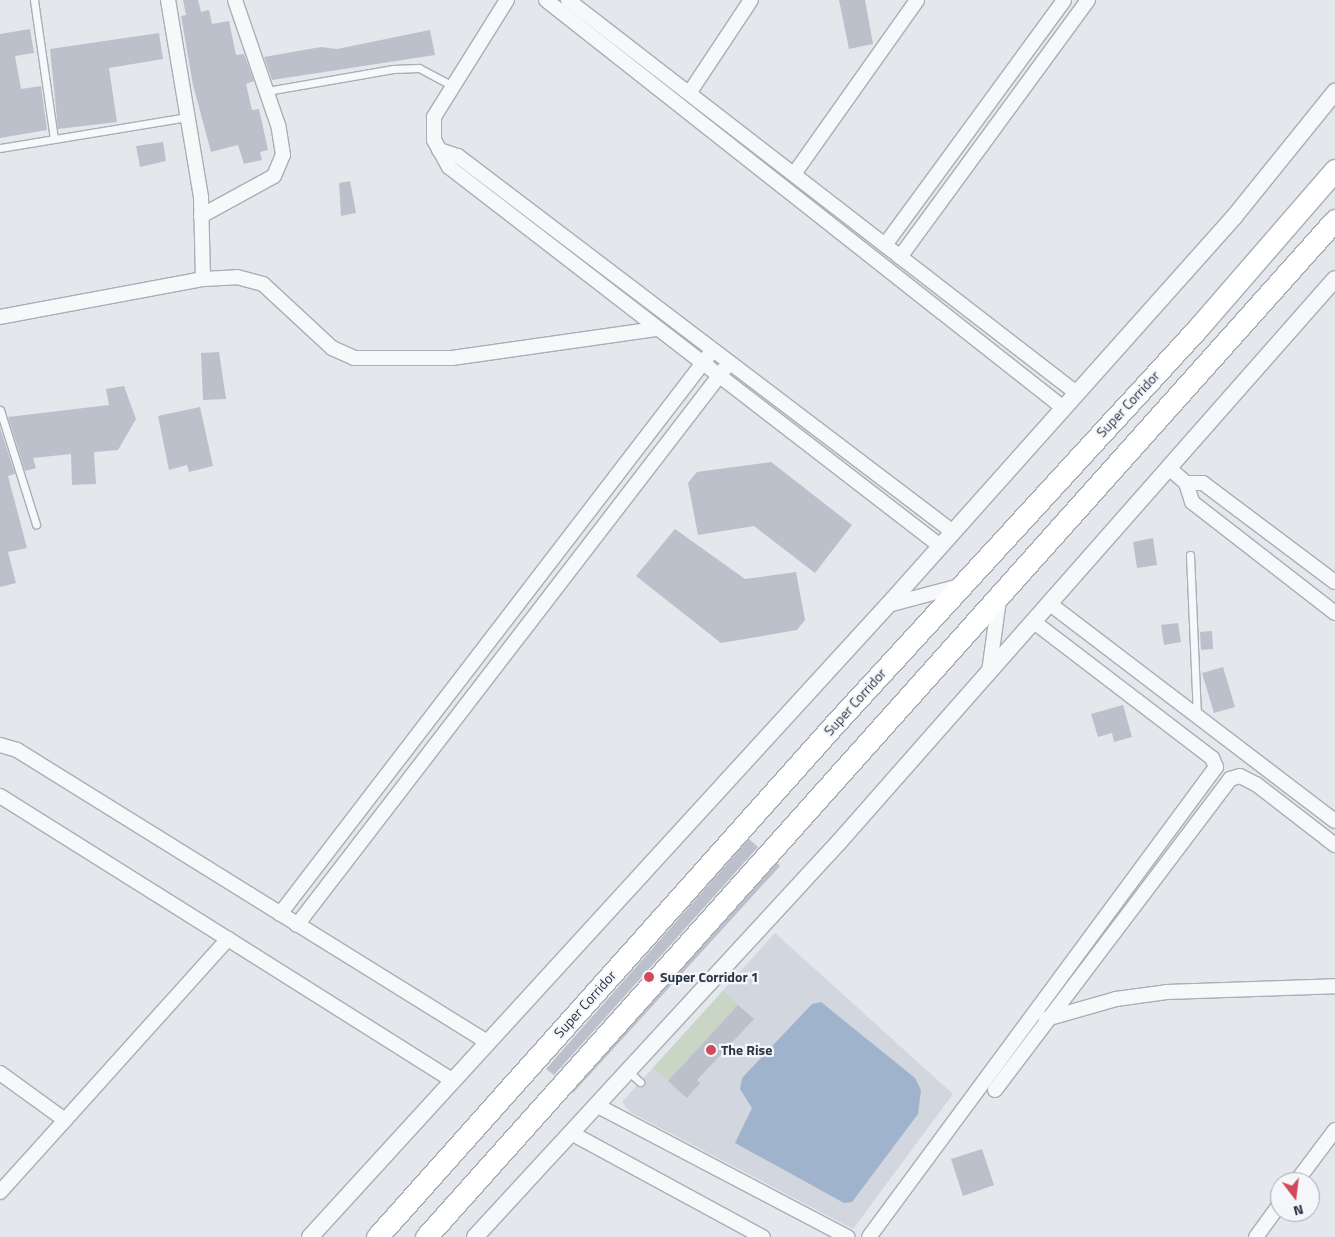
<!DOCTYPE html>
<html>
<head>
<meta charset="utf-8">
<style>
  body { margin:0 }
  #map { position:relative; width:1335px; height:1237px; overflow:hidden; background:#e4e7ec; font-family:"Titillium Web",sans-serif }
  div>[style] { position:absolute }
  .built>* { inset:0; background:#d2d6de }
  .green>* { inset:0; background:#c9d6c5 }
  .water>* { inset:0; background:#9fb4cc }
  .building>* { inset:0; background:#bbc0ca }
  .roads { filter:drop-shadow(1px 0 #a9aeb7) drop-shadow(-1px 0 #a9aeb7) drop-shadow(0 1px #a9aeb7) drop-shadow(0 -1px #a9aeb7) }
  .service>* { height:7px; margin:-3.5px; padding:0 3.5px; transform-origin:3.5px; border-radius:3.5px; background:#f7f8fa }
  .minor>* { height:14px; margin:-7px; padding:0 7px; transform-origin:7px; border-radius:7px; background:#f7f8fa }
  .tertiary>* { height:16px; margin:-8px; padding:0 8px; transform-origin:8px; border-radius:8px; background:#f7f8fa }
  .primary>* { height:21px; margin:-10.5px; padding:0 10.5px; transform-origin:10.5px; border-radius:10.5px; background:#fff }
  .dots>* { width:14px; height:14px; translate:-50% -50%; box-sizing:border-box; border:2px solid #f4f6f9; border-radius:50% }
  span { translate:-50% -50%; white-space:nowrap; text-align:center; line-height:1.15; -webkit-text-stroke:4.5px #f4f6f9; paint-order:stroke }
  .street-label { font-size:14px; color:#2b3445 }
  .poi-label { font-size:14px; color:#2b3445; font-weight:700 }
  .left { translate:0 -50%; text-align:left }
  .north { position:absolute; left:1270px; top:1172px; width:50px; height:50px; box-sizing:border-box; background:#f4f6f9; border:1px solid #a4a8b1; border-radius:50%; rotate:165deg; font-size:14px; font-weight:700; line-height:20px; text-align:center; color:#2b3445 }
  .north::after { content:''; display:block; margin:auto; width:18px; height:22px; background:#d1495b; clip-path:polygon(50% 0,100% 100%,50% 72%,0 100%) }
</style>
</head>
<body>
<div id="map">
  <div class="built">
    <div style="clip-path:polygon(775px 933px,953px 1094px,853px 1229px,630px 1112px,622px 1102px)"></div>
  </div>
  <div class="green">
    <div style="clip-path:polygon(723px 991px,738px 1005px,668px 1081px,653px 1068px)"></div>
  </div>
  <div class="water">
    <div style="clip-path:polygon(821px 1002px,915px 1078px,921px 1090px,918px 1114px,852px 1202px,844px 1203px,735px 1143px,752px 1108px,740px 1089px,742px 1078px,812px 1004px)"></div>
  </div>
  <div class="building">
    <div style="clip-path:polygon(183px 0,198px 0,201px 12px,209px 10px,212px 24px,229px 21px,236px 55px,244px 54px,254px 81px,246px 84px,252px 110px,259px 109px,268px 150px,260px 152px,262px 160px,244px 164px,238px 145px,211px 152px,193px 85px,181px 16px,186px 15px)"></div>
    <div style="clip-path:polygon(839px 0,865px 0,873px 44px,849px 49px)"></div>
    <div style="clip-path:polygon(30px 29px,34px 53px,15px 56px,21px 89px,41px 86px,47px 130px,0 138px,0 34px)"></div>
    <div style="clip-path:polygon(430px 30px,435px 55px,272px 80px,264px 57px,321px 47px,337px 49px)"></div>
    <div style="clip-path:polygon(159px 33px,163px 59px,109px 68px,117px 122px,58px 129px,50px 49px)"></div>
    <div style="clip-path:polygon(163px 142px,166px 161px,140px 167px,136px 146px)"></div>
    <div style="clip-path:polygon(350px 181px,356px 213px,341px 216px,339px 183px)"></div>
    <div style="clip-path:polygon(219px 352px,226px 399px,203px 400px,201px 353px)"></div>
    <div style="clip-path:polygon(124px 386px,136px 419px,118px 450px,94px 452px,96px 484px,72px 485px,71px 454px,33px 458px,36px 468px,25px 471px,8px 417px,109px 405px,106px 389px)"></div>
    <div style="clip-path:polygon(200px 407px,213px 466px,189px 472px,187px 465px,169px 470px,158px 416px)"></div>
    <div style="clip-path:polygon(0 428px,15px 474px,8px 476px,27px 548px,8px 552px,16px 583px,0 587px)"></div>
    <div style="clip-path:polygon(771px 462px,852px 525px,815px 573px,754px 526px,698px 535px,688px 483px,697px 472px)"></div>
    <div style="clip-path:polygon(675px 529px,745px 579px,796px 572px,805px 620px,797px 630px,721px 643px,636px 576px)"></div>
    <div style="clip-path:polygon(1153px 538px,1157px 565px,1137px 568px,1133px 542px)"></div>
    <div style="clip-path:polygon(1178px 623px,1181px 642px,1164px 645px,1161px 625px)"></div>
    <div style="clip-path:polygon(1212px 631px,1213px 649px,1201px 650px,1200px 632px)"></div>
    <div style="clip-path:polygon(1223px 667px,1235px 707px,1214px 713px,1202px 673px)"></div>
    <div style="clip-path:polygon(1123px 705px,1132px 737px,1114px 742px,1112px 733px,1098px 737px,1091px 714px)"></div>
    <div style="clip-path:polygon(749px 839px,758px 847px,554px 1075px,546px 1069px)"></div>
    <div style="clip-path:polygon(777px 863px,780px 866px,573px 1093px,572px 1092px)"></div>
    <div style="clip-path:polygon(738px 1005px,754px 1019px,697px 1080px,700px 1083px,687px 1098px,668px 1081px)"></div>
    <div style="clip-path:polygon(982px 1149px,994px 1185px,963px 1196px,951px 1159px)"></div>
  </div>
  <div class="roads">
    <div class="service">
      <div style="left:34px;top:0;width:140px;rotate:81.8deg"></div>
      <div style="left:267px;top:91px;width:128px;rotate:-9.9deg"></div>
      <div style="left:393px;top:69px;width:26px;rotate:-2deg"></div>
      <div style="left:419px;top:68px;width:38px;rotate:28deg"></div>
      <div style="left:0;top:148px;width:191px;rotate:-9.4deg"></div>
      <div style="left:0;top:410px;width:120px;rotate:72.5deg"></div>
      <div style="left:1190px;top:555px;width:159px;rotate:87.5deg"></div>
      <div style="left:629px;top:1072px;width:15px;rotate:42deg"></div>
    </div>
    <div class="minor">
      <div style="left:507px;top:0;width:138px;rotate:122deg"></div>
      <div style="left:434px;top:117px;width:23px;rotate:90deg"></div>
      <div style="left:434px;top:140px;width:31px;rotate:61deg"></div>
      <div style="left:449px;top:167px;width:620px;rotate:37.66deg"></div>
      <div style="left:546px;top:0;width:657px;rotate:38.26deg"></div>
      <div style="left:568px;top:0;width:641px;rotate:37.71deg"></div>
      <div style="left:690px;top:92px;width:110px;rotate:-56.5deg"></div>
      <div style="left:439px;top:150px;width:20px;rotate:18deg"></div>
      <div style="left:458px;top:156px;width:622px;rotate:37.22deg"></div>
      <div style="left:794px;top:174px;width:213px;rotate:-54.7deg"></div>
      <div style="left:201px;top:216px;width:83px;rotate:-28.7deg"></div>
      <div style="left:274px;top:176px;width:23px;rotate:-67deg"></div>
      <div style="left:283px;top:155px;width:30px;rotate:-99deg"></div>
      <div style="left:278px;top:125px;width:132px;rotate:-109deg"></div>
      <div style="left:885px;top:245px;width:303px;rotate:-53.8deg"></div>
      <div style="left:900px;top:257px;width:318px;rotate:-53.8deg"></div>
      <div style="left:203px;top:279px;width:34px;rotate:-3deg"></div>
      <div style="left:237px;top:277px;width:27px;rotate:15deg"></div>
      <div style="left:263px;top:284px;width:94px;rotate:42.8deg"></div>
      <div style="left:332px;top:348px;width:24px;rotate:24deg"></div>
      <div style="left:354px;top:358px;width:98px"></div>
      <div style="left:452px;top:358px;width:206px;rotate:-8.1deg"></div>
      <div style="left:0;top:317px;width:207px;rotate:-10.6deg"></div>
      <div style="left:203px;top:279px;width:82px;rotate:-91.4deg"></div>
      <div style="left:201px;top:197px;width:200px;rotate:-99.5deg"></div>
      <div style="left:1170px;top:469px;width:21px;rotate:41deg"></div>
      <div style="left:1186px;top:483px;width:20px;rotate:72deg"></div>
      <div style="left:1192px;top:502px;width:181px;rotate:37.8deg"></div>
      <div style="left:1186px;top:483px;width:17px"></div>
      <div style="left:1203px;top:483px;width:165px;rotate:36.9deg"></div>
      <div style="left:1050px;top:604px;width:358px;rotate:37.3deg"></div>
      <div style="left:888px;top:605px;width:74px;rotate:-14.8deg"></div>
      <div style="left:989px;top:672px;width:73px;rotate:-82.1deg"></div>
      <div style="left:0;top:745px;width:18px;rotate:16deg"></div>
      <div style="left:17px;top:750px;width:553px;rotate:31.85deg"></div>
      <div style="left:0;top:796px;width:269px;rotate:32.1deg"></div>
      <div style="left:280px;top:914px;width:710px;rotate:-52.5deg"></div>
      <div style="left:297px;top:925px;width:709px;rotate:-52.45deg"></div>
      <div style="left:1046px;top:1019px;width:73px;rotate:-15.9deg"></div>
      <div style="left:1116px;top:999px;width:51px;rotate:-7.8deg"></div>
      <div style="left:1167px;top:992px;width:168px;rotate:-2deg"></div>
      <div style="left:0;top:1073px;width:80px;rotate:35.9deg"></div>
      <div style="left:65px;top:1120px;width:244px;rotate:-48deg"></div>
      <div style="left:228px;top:939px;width:265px;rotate:32.2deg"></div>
      <div style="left:995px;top:1090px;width:390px;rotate:-52.9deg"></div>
      <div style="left:1230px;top:779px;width:10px;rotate:-17deg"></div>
      <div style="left:1240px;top:776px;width:18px;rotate:27deg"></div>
      <div style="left:1256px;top:784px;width:100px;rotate:37.7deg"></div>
      <div style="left:598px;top:1106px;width:282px;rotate:27.7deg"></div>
      <div style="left:573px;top:1134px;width:216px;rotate:28.5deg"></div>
      <div style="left:1296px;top:1182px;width:65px;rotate:-53.1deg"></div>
      <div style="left:0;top:1192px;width:97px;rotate:-47.9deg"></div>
      <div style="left:869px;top:1237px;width:584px;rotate:-53.56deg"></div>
      <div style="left:1216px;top:767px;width:10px;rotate:-114deg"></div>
      <div style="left:1212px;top:758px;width:224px;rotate:-142.6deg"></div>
      <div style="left:1256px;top:1237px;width:41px;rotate:-54deg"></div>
    </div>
    <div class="tertiary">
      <div style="left:310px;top:1237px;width:856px;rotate:-47.56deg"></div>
      <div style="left:888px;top:605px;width:520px;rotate:-48.27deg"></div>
      <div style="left:1234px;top:217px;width:161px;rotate:-51.1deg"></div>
      <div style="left:475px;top:1237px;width:537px;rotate:-47.34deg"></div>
      <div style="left:839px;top:842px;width:750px;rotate:-48.62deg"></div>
    </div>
    <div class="primary">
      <div style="left:377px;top:1237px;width:683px;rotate:-48.26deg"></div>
      <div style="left:832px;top:727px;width:541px;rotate:-47.47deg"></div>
      <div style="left:1198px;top:328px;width:209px;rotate:-49.1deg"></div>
      <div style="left:426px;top:1237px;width:1364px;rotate:-48.21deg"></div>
    </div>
  </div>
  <div class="dots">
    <div style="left:649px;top:977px;background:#d1495b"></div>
    <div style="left:711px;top:1050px;background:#d1495b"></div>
  </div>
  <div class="street-label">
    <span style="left:1128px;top:404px;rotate:-47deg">Super Corridor</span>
    <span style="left:855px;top:702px;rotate:-48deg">Super Corridor</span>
    <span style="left:585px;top:1004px;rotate:-48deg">Super Corridor</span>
  </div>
  <div class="poi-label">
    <span class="left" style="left:660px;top:977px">Super Corridor 1</span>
    <span class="left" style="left:721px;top:1050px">The Rise</span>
  </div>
  <div class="north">N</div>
</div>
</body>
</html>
